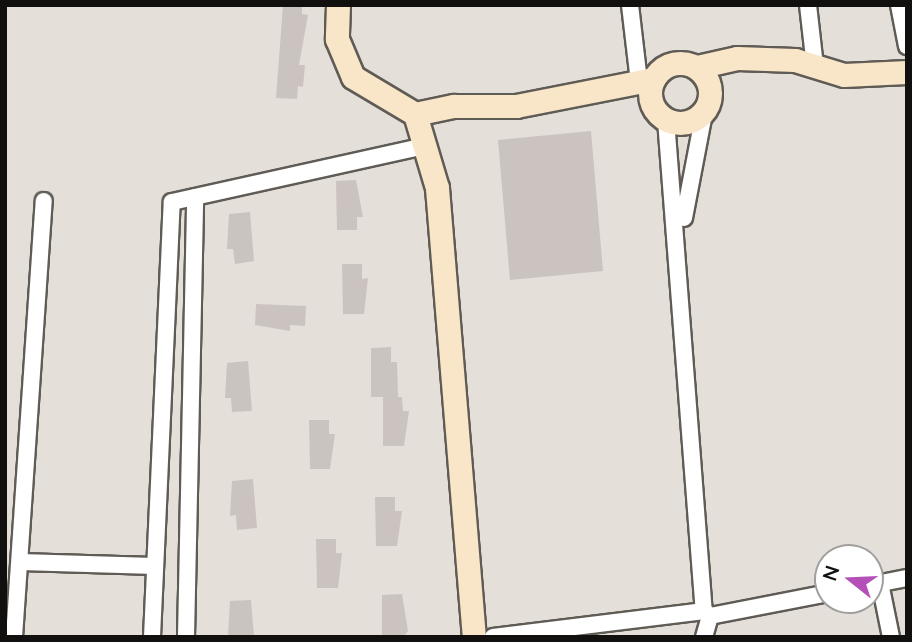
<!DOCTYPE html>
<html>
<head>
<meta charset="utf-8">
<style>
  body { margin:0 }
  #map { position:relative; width:912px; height:642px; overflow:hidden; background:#e4dfd9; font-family:Lato,sans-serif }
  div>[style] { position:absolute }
  .building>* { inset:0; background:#cbc3c0 }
  .roads { filter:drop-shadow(2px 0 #5f5b55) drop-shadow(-2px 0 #5f5b55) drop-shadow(0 2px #5f5b55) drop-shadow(0 -2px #5f5b55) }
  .street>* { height:16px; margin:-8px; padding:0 8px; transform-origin:8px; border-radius:8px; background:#fff }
  .secondary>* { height:23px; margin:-11.5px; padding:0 11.5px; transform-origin:11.5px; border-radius:11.5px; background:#f9e5c8 }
  .secondary>.ring { margin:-11.5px; padding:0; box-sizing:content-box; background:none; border:23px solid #f9e5c8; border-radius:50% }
  span { translate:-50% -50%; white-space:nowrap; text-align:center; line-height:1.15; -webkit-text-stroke:6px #fff; paint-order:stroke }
  .frame { position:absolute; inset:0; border:7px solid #12100e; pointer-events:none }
  .north { position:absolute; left:814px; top:544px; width:70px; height:70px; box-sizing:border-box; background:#fff; border:2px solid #a09f9f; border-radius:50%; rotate:288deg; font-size:19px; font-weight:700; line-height:28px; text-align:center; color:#12100e }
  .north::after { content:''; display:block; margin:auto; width:24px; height:32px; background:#b451b8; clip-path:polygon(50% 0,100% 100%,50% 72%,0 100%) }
</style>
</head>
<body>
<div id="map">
  <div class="building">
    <div style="clip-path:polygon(283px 5px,302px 5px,302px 14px,308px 15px,299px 65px,305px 65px,303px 87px,298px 86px,297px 99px,276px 98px)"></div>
    <div style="clip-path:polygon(591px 131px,603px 271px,510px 280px,498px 140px)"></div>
    <div style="clip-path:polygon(356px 180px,363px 217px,357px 217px,357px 230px,337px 230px,336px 181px)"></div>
    <div style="clip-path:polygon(250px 212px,254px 261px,235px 264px,233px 249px,227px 249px,229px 214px)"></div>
    <div style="clip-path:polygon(342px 264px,362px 264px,362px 279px,368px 278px,364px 314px,343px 314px)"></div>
    <div style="clip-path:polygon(256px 304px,306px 306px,305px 326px,290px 325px,290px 331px,255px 325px)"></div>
    <div style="clip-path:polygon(391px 347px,391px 362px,397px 362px,398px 397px,402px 397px,403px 411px,409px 411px,404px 446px,383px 446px,383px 397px,371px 397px,371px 348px)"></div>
    <div style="clip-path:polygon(248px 361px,252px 411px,232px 412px,231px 398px,225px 398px,227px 363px)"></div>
    <div style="clip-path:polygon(309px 420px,329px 420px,329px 434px,335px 434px,330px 469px,310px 469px)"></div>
    <div style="clip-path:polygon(253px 479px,257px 528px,237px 530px,236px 515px,230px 516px,232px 481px)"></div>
    <div style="clip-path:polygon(375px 497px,395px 497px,395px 511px,402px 511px,397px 546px,376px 546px)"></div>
    <div style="clip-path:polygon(316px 539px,336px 539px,336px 553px,342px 553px,338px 588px,317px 588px)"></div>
    <div style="clip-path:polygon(402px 594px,408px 631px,403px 637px,382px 637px,382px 595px)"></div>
    <div style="clip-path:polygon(251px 600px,254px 637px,228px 637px,230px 601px)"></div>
  </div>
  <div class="roads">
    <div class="street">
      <div style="left:630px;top:5px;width:78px;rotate:83.3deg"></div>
      <div style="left:808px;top:5px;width:61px;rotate:83.5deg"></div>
      <div style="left:899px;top:5px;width:42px;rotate:79deg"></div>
      <div style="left:666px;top:120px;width:492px;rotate:85.6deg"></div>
      <div style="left:684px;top:218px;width:107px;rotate:-79.2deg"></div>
      <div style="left:20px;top:562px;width:135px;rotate:1.7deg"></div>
      <div style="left:880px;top:583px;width:55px;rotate:78.5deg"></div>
      <div style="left:871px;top:585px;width:37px;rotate:-11deg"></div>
      <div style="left:14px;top:637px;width:437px;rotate:-86.1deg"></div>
      <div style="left:152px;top:637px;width:435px;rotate:-87.4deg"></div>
      <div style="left:172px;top:202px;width:259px;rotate:-12.5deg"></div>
      <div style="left:186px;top:637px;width:440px;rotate:-88.8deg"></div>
      <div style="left:493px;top:637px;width:213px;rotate:-7deg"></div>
      <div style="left:704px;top:611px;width:8px;rotate:40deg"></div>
      <div style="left:710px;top:616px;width:120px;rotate:-11deg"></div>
      <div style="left:704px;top:637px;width:22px;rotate:-74deg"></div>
    </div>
    <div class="secondary">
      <div style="left:338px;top:5px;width:34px;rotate:92deg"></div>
      <div style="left:337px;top:39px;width:41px;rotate:67.2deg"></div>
      <div style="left:353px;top:77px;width:72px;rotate:30.8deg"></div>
      <div style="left:415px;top:114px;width:77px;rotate:73.4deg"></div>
      <div style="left:437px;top:188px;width:451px;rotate:85.3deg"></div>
      <div class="ring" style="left:650px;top:63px;width:37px;height:37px"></div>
      <div style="left:697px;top:67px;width:41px;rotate:-12.7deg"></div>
      <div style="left:737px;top:58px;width:58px;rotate:2deg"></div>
      <div style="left:795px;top:60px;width:51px;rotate:17deg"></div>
      <div style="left:844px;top:75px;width:63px;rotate:-2.7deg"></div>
      <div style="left:415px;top:114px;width:40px;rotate:-12deg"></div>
      <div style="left:454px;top:106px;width:62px"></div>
      <div style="left:516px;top:106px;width:140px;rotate:-11.1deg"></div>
    </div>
  </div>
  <div class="frame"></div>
  <div class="north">N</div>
</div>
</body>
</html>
